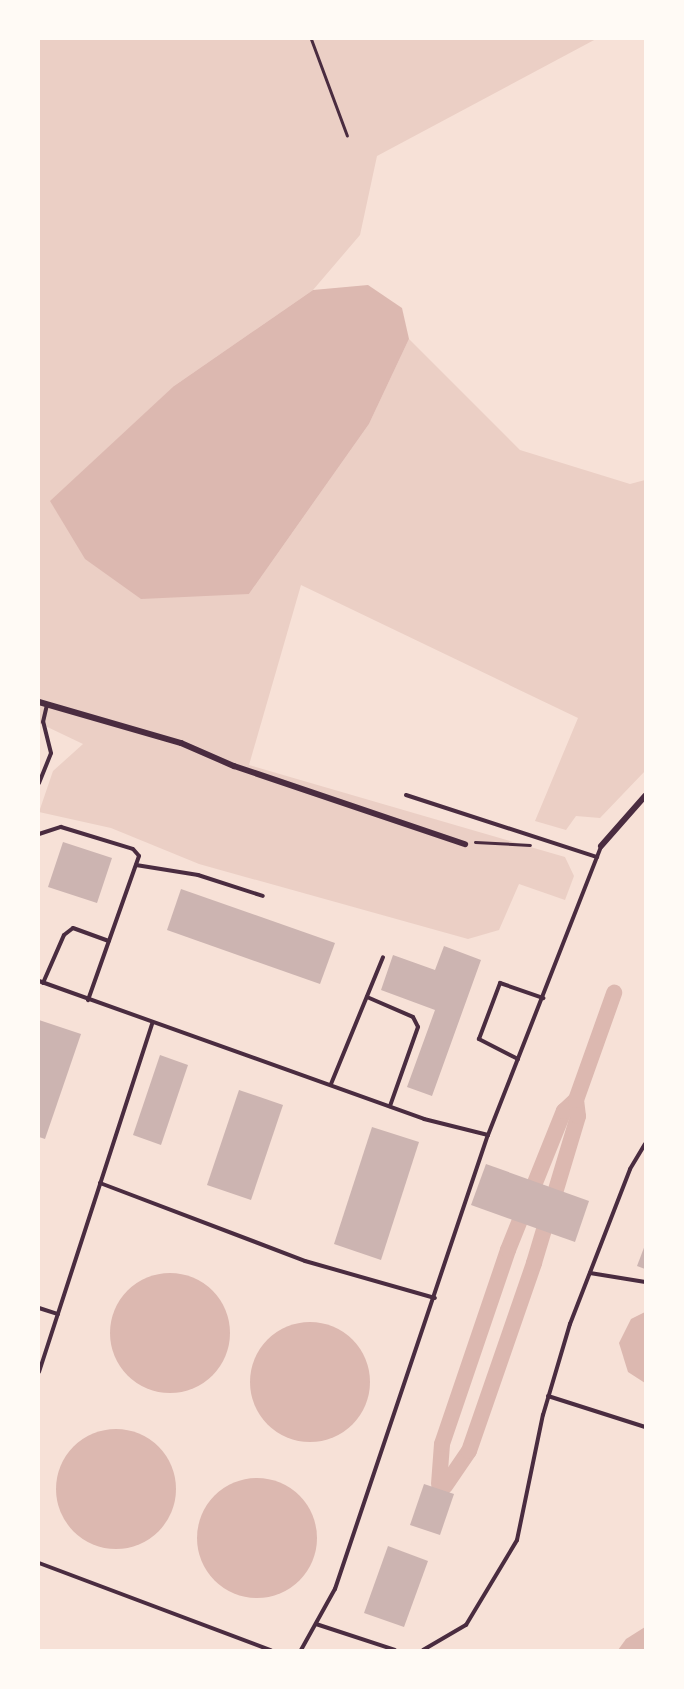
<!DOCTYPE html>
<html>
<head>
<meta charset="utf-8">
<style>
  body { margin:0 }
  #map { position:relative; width:684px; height:1689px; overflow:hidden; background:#f7e1d7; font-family:Roboto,sans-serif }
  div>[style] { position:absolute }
  .green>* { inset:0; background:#ebcfc5 }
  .water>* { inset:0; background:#dcb8b0 }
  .round { border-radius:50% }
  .canal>* { height:16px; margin:-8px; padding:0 8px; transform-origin:8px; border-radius:8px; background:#dcb8b0 }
  .building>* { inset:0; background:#ccb4b1 }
  .path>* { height:3px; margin:-1.5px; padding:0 1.5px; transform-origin:1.5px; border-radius:1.5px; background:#4a2c40 }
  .service>* { height:4px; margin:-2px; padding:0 2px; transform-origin:2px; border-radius:2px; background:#4a2c40 }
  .minor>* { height:6px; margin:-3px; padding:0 3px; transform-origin:3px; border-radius:3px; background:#4a2c40 }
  span { translate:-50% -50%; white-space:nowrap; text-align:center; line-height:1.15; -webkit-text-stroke:4.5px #fffaf5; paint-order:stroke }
  .frame { position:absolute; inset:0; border:40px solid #fffaf5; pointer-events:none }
</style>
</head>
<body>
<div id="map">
  <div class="green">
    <div style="clip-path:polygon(39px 39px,596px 39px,377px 156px,360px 235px,313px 290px,174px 386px,249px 594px,369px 424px,409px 339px,520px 450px,630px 484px,645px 480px,645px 771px,600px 818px,576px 816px,566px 830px,535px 821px,578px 718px,301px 585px,249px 765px,565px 857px,574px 876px,565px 900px,519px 884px,499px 930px,468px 939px,199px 864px,111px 828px,39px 812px,53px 771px,83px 744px,39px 723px)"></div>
  </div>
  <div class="water">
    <div style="clip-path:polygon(368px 285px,402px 308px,409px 339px,369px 424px,249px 594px,141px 599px,85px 559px,50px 501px,174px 386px,313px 290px)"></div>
    <div class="round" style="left:110px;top:1273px;width:120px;height:120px"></div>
    <div style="clip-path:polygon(645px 1312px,645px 1383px,628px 1372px,619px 1343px,631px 1319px)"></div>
    <div class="round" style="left:250px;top:1322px;width:120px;height:120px"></div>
    <div class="round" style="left:56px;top:1429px;width:120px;height:120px"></div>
    <div class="round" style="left:197px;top:1478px;width:120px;height:120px"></div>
    <div style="clip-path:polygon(645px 1627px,645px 1650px,618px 1650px,626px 1639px)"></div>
  </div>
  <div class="canal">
    <div style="left:439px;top:1484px;width:40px;rotate:-85.7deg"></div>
    <div style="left:442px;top:1444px;width:205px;rotate:-71.2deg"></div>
    <div style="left:508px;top:1250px;width:150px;rotate:-68.1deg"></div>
    <div style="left:564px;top:1111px;width:16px;rotate:-43deg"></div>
    <div style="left:445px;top:1486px;width:42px;rotate:-55.6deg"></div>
    <div style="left:469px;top:1451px;width:199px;rotate:-70.9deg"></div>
    <div style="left:534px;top:1263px;width:153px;rotate:-73.3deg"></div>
    <div style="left:578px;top:1116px;width:16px;rotate:-97deg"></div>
    <div style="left:576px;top:1100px;width:114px;rotate:-70.4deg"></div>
  </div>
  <div class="building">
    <div style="clip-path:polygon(63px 842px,112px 858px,97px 903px,48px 887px)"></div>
    <div style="clip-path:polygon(181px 889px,335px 943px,320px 984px,167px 930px)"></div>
    <div style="clip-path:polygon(444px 946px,481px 960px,432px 1096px,407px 1087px,435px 1010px,381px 990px,393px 955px,435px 970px)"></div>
    <div style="clip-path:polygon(39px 1020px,81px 1034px,45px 1139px,39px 1137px)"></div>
    <div style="clip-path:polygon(160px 1055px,188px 1065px,161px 1145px,133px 1135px)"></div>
    <div style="clip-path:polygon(239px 1090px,283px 1105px,251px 1200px,207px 1185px)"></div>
    <div style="clip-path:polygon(372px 1127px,419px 1142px,381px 1260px,334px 1244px)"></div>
    <div style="clip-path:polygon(486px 1164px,589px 1201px,575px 1242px,471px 1205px)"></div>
    <div style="clip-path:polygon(645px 1245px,645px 1269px,637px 1266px)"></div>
    <div style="clip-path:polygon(424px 1484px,454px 1494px,440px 1535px,410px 1525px)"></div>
    <div style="clip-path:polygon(388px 1546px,428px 1561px,404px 1627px,364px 1613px)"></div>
  </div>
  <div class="path">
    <div style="left:311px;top:39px;width:103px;rotate:69.6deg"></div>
    <div style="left:475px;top:842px;width:55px;rotate:3.1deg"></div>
  </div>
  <div class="service">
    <div style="left:39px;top:783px;width:32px;rotate:-68deg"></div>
    <div style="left:51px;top:753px;width:32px;rotate:-104deg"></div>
    <div style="left:43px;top:722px;width:17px;rotate:-77deg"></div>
    <div style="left:406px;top:795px;width:201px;rotate:18deg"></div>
    <div style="left:39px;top:834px;width:23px;rotate:-18deg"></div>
    <div style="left:61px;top:827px;width:75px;rotate:17deg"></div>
    <div style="left:133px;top:849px;width:9px;rotate:49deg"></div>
    <div style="left:139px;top:856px;width:153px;rotate:109.5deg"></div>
    <div style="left:136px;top:865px;width:63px;rotate:9.2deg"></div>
    <div style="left:198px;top:875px;width:68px;rotate:17.9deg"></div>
    <div style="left:39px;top:981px;width:409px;rotate:19.7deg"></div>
    <div style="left:424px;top:1119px;width:66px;rotate:14deg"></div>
    <div style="left:43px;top:983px;width:52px;rotate:-66.4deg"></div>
    <div style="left:64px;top:935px;width:11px;rotate:-38deg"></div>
    <div style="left:73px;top:928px;width:38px;rotate:20deg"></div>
    <div style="left:367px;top:997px;width:50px;rotate:23.5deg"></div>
    <div style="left:413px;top:1017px;width:11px;rotate:63deg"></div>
    <div style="left:418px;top:1027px;width:84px;rotate:109.5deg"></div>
    <div style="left:518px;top:1059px;width:44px;rotate:-152.9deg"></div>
    <div style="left:479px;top:1039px;width:60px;rotate:-69.4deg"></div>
    <div style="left:500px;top:983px;width:46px;rotate:19.2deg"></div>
    <div style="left:331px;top:1084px;width:137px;rotate:-67.7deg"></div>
    <div style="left:100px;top:1183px;width:219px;rotate:20.8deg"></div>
    <div style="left:305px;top:1261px;width:135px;rotate:15.9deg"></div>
    <div style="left:590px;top:1273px;width:56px;rotate:9.3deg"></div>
    <div style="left:39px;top:1308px;width:20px;rotate:18deg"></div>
    <div style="left:39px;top:1372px;width:366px;rotate:-72deg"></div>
    <div style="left:548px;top:1396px;width:102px;rotate:17.7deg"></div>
    <div style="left:39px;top:1563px;width:248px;rotate:20.6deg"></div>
    <div style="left:316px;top:1624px;width:83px;rotate:18.2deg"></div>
    <div style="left:301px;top:1650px;width:70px;rotate:-60.9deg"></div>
    <div style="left:335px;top:1589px;width:479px;rotate:-71.4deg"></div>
    <div style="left:488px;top:1135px;width:310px;rotate:-68.6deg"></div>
    <div style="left:423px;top:1650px;width:50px;rotate:-30.2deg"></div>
    <div style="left:466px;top:1625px;width:99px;rotate:-59deg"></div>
    <div style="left:517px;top:1540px;width:128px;rotate:-78.3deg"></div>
    <div style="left:543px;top:1415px;width:95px;rotate:-73.5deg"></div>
    <div style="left:570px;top:1324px;width:166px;rotate:-68.8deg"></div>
    <div style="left:630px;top:1169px;width:29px;rotate:-59deg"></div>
  </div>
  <div class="minor">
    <div style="left:39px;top:702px;width:148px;rotate:16.1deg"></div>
    <div style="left:181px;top:743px;width:58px;rotate:23.5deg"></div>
    <div style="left:234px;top:766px;width:244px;rotate:18.7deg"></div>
    <div style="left:601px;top:846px;width:67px;rotate:-48.7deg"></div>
  </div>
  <div class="frame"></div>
</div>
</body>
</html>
